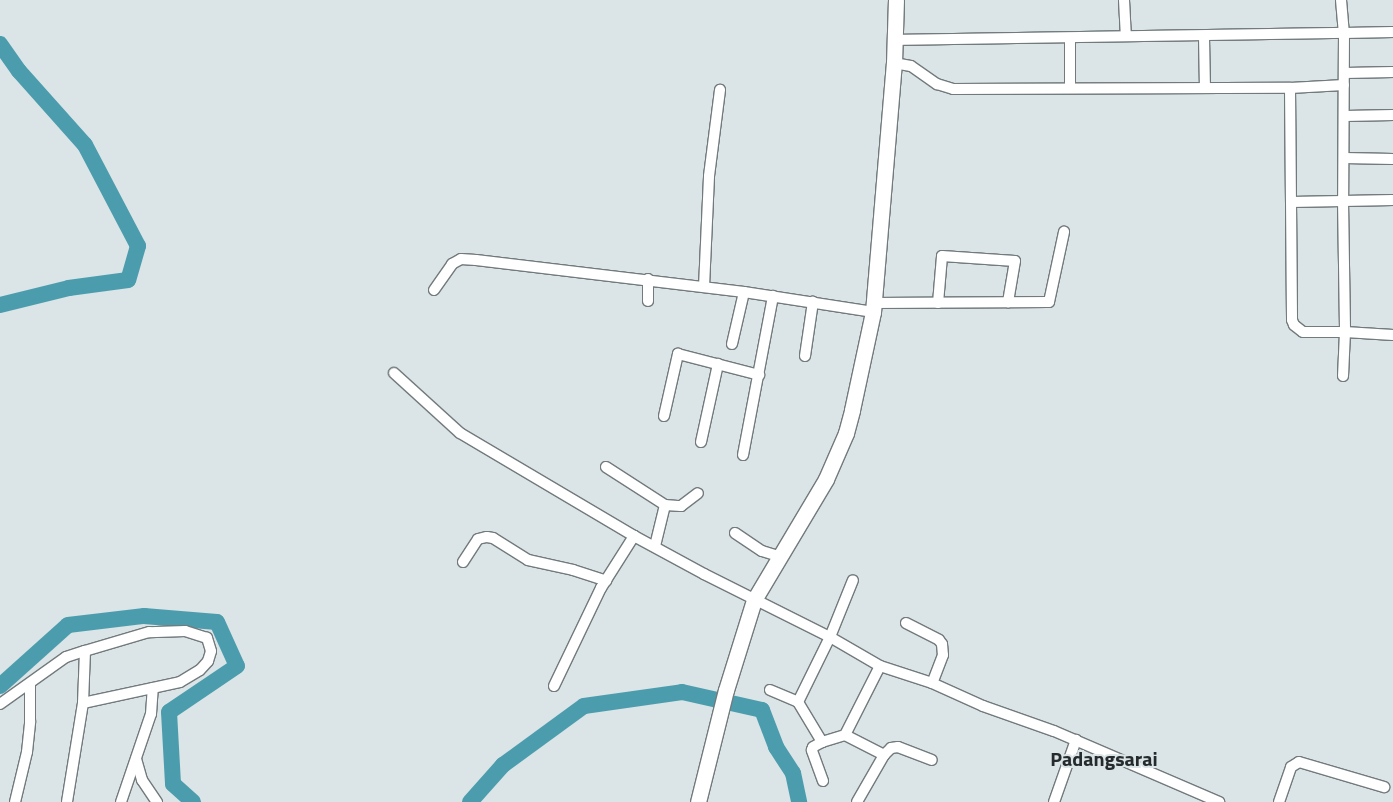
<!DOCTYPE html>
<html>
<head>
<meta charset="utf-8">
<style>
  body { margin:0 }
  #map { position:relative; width:1393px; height:802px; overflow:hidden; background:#dbe4e6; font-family:"Titillium Web",sans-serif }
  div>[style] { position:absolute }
  .river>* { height:16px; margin:-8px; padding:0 8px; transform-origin:8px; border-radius:8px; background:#4b9dae }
  .roads { filter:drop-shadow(1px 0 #727a7c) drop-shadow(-1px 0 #727a7c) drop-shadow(0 1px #727a7c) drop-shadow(0 -1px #727a7c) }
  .street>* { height:10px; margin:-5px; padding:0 5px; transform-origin:5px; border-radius:5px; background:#fff }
  .secondary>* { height:15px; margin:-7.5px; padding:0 7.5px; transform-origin:7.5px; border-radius:7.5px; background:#fff }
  span { translate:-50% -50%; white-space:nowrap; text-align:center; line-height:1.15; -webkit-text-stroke:4px #dbe4e6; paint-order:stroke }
  .quarter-label { font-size:20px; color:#252b2d; font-weight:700 }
</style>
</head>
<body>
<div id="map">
  <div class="river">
    <div style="left:0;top:44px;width:33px;rotate:55deg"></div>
    <div style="left:19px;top:71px;width:99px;rotate:48.3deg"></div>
    <div style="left:85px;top:145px;width:114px;rotate:62.3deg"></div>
    <div style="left:138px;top:246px;width:35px;rotate:106deg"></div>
    <div style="left:128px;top:280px;width:60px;rotate:172.3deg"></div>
    <div style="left:69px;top:288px;width:71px;rotate:166.2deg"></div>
    <div style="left:0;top:686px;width:91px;rotate:-41.9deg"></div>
    <div style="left:68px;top:625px;width:77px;rotate:-6.8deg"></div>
    <div style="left:144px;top:616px;width:73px;rotate:4.7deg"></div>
    <div style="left:217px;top:622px;width:48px;rotate:65.6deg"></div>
    <div style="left:237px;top:666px;width:82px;rotate:145.9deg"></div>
    <div style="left:169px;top:712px;width:72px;rotate:86.8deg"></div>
    <div style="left:173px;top:784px;width:27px;rotate:42deg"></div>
    <div style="left:470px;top:802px;width:50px;rotate:-48.3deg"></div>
    <div style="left:503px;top:765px;width:100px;rotate:-36.1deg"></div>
    <div style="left:584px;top:706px;width:99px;rotate:-8.1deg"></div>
    <div style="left:682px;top:692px;width:82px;rotate:12.7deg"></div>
    <div style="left:762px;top:710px;width:40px;rotate:69deg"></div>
    <div style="left:776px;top:747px;width:31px;rotate:57deg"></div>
    <div style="left:793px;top:773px;width:30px;rotate:78deg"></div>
  </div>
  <div class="roads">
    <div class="street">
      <div style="left:1124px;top:0;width:36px;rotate:87deg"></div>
      <div style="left:1341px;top:0;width:33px;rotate:85deg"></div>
      <div style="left:1344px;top:33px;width:49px;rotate:-1.2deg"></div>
      <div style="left:1204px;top:37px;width:51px;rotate:88.9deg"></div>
      <div style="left:1070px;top:39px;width:49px;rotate:90deg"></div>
      <div style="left:895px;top:40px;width:449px;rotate:-0.9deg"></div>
      <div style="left:1344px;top:33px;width:168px;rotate:90.3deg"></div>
      <div style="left:1343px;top:201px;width:50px;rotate:-1.1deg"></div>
      <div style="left:894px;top:63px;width:17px;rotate:10deg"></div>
      <div style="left:911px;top:66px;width:32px;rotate:35deg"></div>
      <div style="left:937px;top:84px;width:17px;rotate:17deg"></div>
      <div style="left:953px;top:89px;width:337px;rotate:-0.2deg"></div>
      <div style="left:1290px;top:88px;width:54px;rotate:-3.2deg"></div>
      <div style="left:1345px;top:73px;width:48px;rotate:-1.2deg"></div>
      <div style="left:1290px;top:88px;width:114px;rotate:89.5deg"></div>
      <div style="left:1291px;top:202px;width:52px;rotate:-1.1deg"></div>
      <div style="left:1343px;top:201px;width:131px;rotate:89.1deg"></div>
      <div style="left:1345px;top:332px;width:48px;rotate:3.6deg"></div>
      <div style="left:1345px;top:116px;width:48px;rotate:-1.2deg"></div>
      <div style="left:1344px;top:158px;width:49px;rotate:1.2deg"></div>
      <div style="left:1291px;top:202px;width:118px;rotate:89.5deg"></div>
      <div style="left:1292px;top:320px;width:5px;rotate:68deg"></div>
      <div style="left:1294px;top:325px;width:11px;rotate:38deg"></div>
      <div style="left:1303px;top:332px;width:42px"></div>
      <div style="left:1345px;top:332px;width:44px;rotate:92.6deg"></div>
      <div style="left:704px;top:287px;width:111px;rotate:-87.4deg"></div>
      <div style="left:709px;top:176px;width:87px;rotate:-82.7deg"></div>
      <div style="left:434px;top:290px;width:32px;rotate:-55deg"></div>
      <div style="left:452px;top:264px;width:10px;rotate:-29deg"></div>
      <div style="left:461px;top:259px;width:15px;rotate:4deg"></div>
      <div style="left:476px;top:260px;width:270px;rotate:6.8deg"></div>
      <div style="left:744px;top:292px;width:131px;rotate:8.8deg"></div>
      <div style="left:648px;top:301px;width:22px;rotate:-90deg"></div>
      <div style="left:874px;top:303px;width:175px;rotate:-0.3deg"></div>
      <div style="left:1049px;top:302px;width:72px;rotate:-77.9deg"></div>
      <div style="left:938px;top:303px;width:47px;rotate:-85.1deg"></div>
      <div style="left:942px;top:256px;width:73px;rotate:3.9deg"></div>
      <div style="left:1015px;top:261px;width:42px;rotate:99.7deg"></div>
      <div style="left:732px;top:344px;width:53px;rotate:-77deg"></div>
      <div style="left:805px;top:356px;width:55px;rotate:-81.6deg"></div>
      <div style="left:394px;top:373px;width:89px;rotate:42.3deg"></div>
      <div style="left:460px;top:433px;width:202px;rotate:30.6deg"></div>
      <div style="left:634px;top:536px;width:80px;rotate:28.5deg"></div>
      <div style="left:704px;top:574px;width:141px;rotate:26.6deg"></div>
      <div style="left:830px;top:637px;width:58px;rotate:30.1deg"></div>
      <div style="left:880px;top:666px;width:55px;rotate:18.1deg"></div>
      <div style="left:932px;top:683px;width:56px;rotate:24.3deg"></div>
      <div style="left:983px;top:706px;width:75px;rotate:19.4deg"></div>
      <div style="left:1054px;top:731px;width:180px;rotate:23.3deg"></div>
      <div style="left:664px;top:416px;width:64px;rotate:-77.3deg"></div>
      <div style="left:678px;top:354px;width:84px;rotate:14.5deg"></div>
      <div style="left:701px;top:442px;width:80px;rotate:-77.7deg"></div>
      <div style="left:743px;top:455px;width:162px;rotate:-79.3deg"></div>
      <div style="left:606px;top:467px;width:70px;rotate:32.8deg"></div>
      <div style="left:665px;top:505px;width:42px;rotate:103.7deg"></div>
      <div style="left:665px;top:505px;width:16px;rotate:4deg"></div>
      <div style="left:681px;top:506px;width:21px;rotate:-37deg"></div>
      <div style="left:735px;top:533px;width:32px;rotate:34deg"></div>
      <div style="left:762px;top:551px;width:17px;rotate:17deg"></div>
      <div style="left:463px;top:562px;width:27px;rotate:-57deg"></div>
      <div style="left:478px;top:539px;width:9px;rotate:-13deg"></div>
      <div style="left:487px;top:537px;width:6px;rotate:9deg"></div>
      <div style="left:493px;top:538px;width:41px;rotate:32.2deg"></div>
      <div style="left:528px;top:560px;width:46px;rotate:12.5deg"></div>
      <div style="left:573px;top:570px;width:35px;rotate:18deg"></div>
      <div style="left:906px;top:623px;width:37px;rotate:27deg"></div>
      <div style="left:939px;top:640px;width:5px;rotate:53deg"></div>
      <div style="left:942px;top:644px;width:11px;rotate:85deg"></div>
      <div style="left:943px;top:655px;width:30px;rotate:111deg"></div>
      <div style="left:554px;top:686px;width:109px;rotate:-64.4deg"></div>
      <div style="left:601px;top:588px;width:62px;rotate:-57.6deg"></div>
      <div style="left:770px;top:690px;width:30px;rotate:23deg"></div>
      <div style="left:798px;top:702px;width:47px;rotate:59deg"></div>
      <div style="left:798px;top:702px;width:72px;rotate:-63.8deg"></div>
      <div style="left:830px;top:637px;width:61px;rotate:-68deg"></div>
      <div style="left:83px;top:703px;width:99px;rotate:-12.2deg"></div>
      <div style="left:180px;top:682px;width:23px;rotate:-31deg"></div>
      <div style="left:200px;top:670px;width:12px;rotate:-48deg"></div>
      <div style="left:208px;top:661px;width:10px;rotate:-73deg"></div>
      <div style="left:211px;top:651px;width:14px;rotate:-107deg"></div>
      <div style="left:207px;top:638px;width:23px;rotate:-162deg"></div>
      <div style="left:185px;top:631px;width:36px;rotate:178deg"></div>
      <div style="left:149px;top:632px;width:67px;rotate:163.5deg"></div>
      <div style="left:0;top:704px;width:81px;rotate:-35.5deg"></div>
      <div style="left:66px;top:657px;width:20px;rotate:-18deg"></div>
      <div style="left:85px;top:651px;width:52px;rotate:92.2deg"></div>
      <div style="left:83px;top:703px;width:100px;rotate:99.2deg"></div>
      <div style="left:845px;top:735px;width:44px;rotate:27.1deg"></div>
      <div style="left:884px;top:755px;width:54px;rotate:119.9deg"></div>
      <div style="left:884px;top:755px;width:10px;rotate:-45deg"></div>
      <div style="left:891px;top:748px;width:7px;rotate:-8deg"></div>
      <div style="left:898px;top:747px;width:36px;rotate:21deg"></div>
      <div style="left:136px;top:759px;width:22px;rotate:74deg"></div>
      <div style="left:142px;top:780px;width:27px;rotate:56deg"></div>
      <div style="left:823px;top:781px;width:33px;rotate:-110deg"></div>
      <div style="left:812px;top:750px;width:3px;rotate:-72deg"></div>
      <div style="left:813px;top:747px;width:10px;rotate:-29deg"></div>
      <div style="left:822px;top:742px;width:24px;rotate:-17deg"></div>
      <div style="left:845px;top:735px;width:77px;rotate:-63.1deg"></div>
      <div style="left:15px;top:802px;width:51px;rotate:-76.5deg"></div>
      <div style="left:27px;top:752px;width:31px;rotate:-84deg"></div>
      <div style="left:30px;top:721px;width:37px;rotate:-90deg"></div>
      <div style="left:121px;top:802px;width:93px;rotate:-71.2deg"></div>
      <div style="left:151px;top:714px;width:26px;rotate:-86deg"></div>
      <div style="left:1054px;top:802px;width:66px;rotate:-70.5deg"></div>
      <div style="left:1279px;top:802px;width:37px;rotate:-71deg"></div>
      <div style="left:1291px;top:767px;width:9px;rotate:-32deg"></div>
      <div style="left:1299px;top:762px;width:89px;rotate:16.4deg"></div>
    </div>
    <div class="secondary">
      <div style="left:698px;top:802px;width:115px;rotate:-76deg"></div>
      <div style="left:726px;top:690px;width:94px;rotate:-72.7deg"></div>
      <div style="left:754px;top:600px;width:141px;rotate:-59.2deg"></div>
      <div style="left:826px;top:479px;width:50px;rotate:-66.5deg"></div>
      <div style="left:846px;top:433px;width:24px;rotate:-75deg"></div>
      <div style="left:852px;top:410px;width:100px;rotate:-77.9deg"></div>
      <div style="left:873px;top:312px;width:250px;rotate:-85.2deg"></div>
      <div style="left:894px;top:63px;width:63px;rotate:-88.2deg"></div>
    </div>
  </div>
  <div class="quarter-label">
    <span style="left:1104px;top:758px">Padangsarai</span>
  </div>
</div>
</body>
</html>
